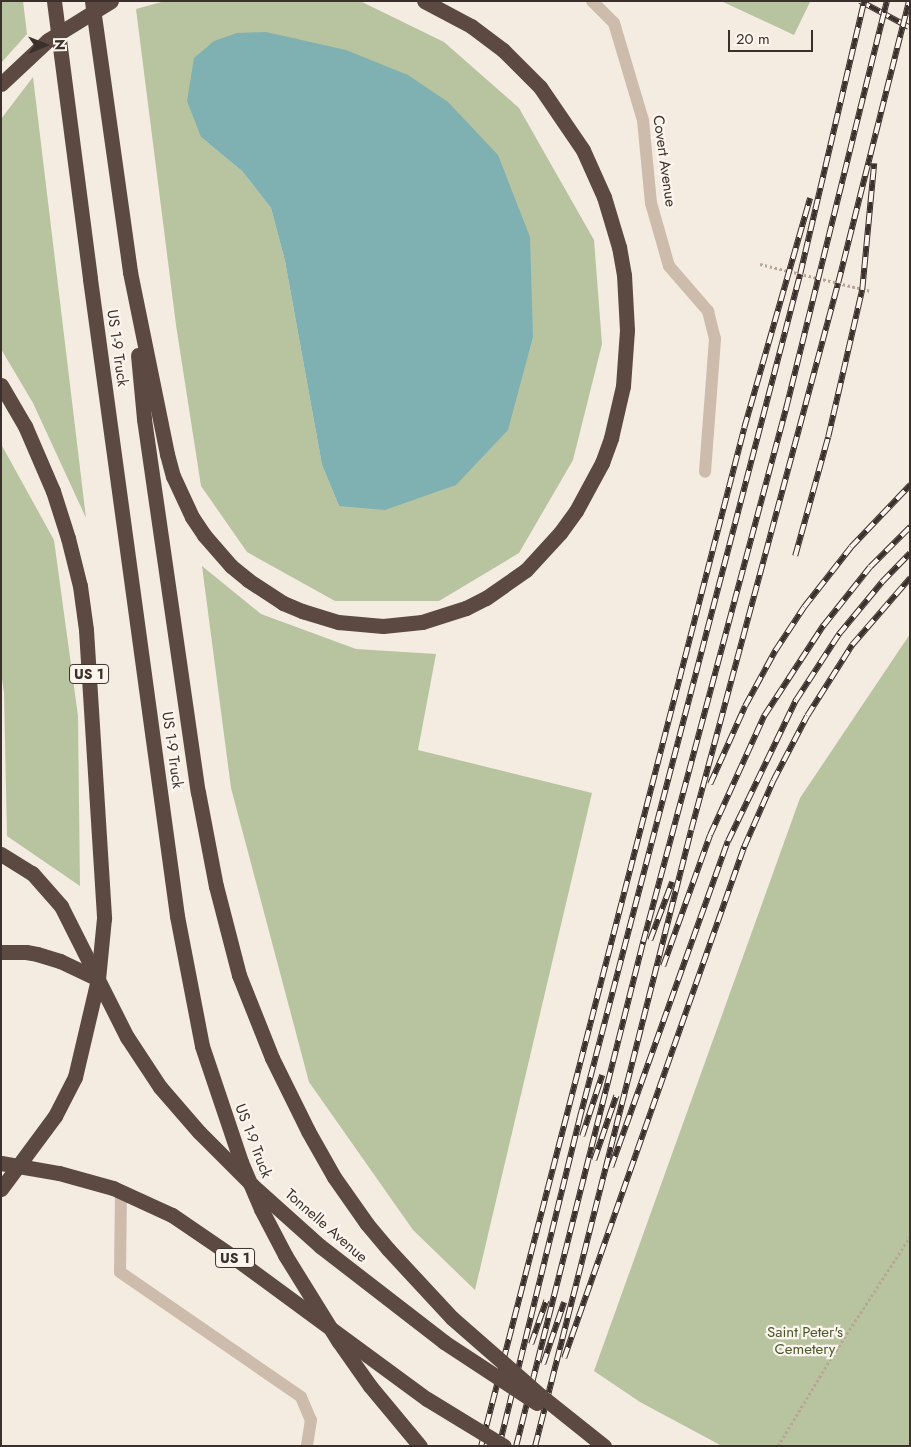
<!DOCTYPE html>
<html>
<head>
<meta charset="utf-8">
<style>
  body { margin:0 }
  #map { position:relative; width:911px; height:1447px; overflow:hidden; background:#f4ebe1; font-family:Jost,sans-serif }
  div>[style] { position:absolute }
  .green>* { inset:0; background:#b8c4a0 }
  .water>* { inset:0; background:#7fb0b2 }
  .path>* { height:3px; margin-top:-1.5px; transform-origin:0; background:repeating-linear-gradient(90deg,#b9a596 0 2.5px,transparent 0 5px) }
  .minor>* { height:12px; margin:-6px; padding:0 6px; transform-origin:6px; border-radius:6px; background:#cdbbac }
  .highway>* { height:15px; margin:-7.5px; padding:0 7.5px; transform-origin:7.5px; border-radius:7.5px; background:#5c4a42 }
  .rail>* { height:5.5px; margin-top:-2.75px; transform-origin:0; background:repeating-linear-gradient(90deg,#fbf5ee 0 11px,#3b302b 0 22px); box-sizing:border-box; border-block:1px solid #3b302b }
  .highway-bridge>* { height:15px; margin:-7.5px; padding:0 7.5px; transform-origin:7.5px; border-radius:7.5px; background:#5c4a42 }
  span { translate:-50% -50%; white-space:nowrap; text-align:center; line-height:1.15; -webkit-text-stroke:4.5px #fbf5ee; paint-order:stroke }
  .shield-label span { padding:1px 4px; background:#fbf5ee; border:1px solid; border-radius:4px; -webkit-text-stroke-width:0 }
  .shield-label { font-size:14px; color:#3b302b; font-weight:700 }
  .street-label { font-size:15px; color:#3b302b }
  .park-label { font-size:15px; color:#4a5a2e }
  .frame { position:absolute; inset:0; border:2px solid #3b302b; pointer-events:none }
  .north { position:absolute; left:20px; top:20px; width:50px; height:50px; -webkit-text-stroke:4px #fbf5ee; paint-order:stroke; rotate:89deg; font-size:14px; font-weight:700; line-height:20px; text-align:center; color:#3b302b }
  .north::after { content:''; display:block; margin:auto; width:18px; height:22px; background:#3b302b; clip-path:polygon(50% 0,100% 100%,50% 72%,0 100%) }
  .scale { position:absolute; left:728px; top:30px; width:85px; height:22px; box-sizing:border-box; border:2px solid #3b302b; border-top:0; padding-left:6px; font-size:15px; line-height:18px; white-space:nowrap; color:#3b302b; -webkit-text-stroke:4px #fbf5ee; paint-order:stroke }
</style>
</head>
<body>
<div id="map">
  <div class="green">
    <div style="clip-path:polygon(1px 1px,23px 1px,27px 34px,1px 63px)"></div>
    <div style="clip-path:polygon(evenodd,165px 1px,360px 1px,444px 42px,519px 108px,594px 240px,602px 344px,573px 460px,519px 553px,439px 601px,335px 601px,247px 552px,201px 486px,176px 325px,136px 9px,165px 1px,201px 137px,533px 337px,339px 506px,322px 465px,285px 261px,271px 208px,242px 171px,201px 137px)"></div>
    <div style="clip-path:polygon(721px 1px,809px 1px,810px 2px,794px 35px)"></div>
    <div style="clip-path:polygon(33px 77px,86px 518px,33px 403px,1px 349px,1px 119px)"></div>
    <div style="clip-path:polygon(1px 444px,54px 540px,78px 716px,80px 886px,7px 836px,4px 693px,1px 672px)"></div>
    <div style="clip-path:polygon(202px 566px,261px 614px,356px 649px,436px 654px,418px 750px,592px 793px,475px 1290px,413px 1230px,309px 1082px,231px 788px)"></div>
    <div style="clip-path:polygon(910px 634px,910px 1446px,722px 1446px,640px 1402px,594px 1371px,800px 798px)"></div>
  </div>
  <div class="water">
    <div style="clip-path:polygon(266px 32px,346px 50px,408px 75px,448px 102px,498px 155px,530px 237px,533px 337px,508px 430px,456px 485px,385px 510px,339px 506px,322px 465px,285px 261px,271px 208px,242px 171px,201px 137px,187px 101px,194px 58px,214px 41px,237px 33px)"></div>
  </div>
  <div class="path">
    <div style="left:760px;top:264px;width:114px;rotate:13.7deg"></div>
    <div style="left:778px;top:1446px;width:106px;rotate:-58.9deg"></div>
    <div style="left:833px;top:1355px;width:141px;rotate:-56.9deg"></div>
  </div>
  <div class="minor">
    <div style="left:592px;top:1px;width:31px;rotate:45deg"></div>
    <div style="left:614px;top:23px;width:101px;rotate:73.4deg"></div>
    <div style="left:643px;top:120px;width:83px;rotate:84.5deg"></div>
    <div style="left:651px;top:203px;width:66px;rotate:74.1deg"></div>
    <div style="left:669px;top:266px;width:60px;rotate:49.1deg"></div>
    <div style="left:708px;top:311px;width:29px;rotate:76deg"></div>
    <div style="left:715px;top:339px;width:133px;rotate:94.3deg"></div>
    <div style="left:121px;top:1191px;width:81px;rotate:90.7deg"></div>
    <div style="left:120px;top:1272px;width:220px;rotate:34.6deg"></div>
    <div style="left:301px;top:1397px;width:25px;rotate:67deg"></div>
    <div style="left:311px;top:1420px;width:26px;rotate:99deg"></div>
  </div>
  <div class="highway">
    <div style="left:1px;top:84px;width:64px;rotate:-43.1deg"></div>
    <div style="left:48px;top:40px;width:74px;rotate:-31.8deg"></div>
    <div style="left:130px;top:272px;width:186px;rotate:78.5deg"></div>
    <div style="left:167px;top:454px;width:23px;rotate:75deg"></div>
    <div style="left:173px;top:476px;width:45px;rotate:65.1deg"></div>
    <div style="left:192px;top:517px;width:22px;rotate:56deg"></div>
    <div style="left:204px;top:535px;width:41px;rotate:48.9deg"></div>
    <div style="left:231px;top:566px;width:22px;rotate:39deg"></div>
    <div style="left:248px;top:580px;width:42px;rotate:33.3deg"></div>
    <div style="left:283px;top:603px;width:21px;rotate:23deg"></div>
    <div style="left:302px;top:611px;width:38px;rotate:17deg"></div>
    <div style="left:338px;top:622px;width:45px;rotate:5.1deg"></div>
    <div style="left:383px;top:626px;width:39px;rotate:-6deg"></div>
    <div style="left:422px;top:622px;width:46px;rotate:-17.7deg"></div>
    <div style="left:466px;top:608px;width:22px;rotate:-27deg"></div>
    <div style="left:486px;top:598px;width:49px;rotate:-35deg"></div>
    <div style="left:526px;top:570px;width:50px;rotate:-47.4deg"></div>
    <div style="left:560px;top:533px;width:27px;rotate:-54deg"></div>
    <div style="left:576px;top:511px;width:55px;rotate:-61.6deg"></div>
    <div style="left:602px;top:463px;width:27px;rotate:-70deg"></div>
    <div style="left:611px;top:438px;width:53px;rotate:-77deg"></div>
    <div style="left:623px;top:386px;width:56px;rotate:-85.9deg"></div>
    <div style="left:627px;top:330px;width:55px;rotate:-93.1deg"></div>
    <div style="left:624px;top:275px;width:28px;rotate:-100deg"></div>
    <div style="left:619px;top:247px;width:52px;rotate:-106.7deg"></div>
    <div style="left:604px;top:197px;width:51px;rotate:-114.1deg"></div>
    <div style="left:583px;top:150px;width:76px;rotate:-124.3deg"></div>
    <div style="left:540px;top:87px;width:52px;rotate:-135deg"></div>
    <div style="left:503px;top:50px;width:40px;rotate:-143deg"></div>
    <div style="left:471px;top:26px;width:53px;rotate:-152deg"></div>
    <div style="left:90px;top:279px;width:643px;rotate:82.22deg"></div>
    <div style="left:177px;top:916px;width:132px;rotate:79.1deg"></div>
    <div style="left:138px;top:355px;width:64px;rotate:84.6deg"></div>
    <div style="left:144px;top:419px;width:377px;rotate:81.8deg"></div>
    <div style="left:198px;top:792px;width:96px;rotate:79.2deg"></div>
    <div style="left:216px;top:886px;width:92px;rotate:75.5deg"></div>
    <div style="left:239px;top:975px;width:89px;rotate:68.3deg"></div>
    <div style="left:272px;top:1058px;width:81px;rotate:63.7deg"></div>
    <div style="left:308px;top:1131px;width:53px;rotate:60.5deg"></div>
    <div style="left:334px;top:1177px;width:57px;rotate:54.9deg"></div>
    <div style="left:367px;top:1224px;width:33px;rotate:50deg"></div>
    <div style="left:388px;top:1249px;width:94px;rotate:47.2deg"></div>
    <div style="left:1px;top:385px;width:48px;rotate:59.7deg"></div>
    <div style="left:25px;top:426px;width:71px;rotate:66.7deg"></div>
    <div style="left:53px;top:491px;width:49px;rotate:72.3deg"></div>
    <div style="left:68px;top:538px;width:49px;rotate:76deg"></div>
    <div style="left:80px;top:586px;width:44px;rotate:82.2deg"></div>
    <div style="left:86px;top:630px;width:289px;rotate:86.4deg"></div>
    <div style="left:104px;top:918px;width:61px;rotate:95.6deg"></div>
    <div style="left:98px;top:979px;width:101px;rotate:103.2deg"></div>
    <div style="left:75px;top:1077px;width:44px;rotate:117.1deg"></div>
    <div style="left:55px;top:1116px;width:91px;rotate:126.5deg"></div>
    <div style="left:1px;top:854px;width:36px;rotate:32deg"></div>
    <div style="left:32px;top:873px;width:44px;rotate:48.7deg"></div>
    <div style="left:61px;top:906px;width:147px;rotate:63.3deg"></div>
    <div style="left:127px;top:1037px;width:60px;rotate:56.6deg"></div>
    <div style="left:160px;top:1087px;width:60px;rotate:49.1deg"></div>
    <div style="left:199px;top:1132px;width:75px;rotate:45deg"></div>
    <div style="left:252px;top:1185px;width:91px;rotate:41.9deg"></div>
    <div style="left:320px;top:1246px;width:157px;rotate:37.7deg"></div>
    <div style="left:1px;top:952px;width:25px"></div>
    <div style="left:26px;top:952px;width:11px;rotate:10deg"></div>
    <div style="left:37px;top:954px;width:24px;rotate:17deg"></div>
    <div style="left:60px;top:961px;width:42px;rotate:25.3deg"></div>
    <div style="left:1px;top:1163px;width:59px;rotate:9.8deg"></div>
    <div style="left:59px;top:1173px;width:56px;rotate:15.5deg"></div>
    <div style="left:113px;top:1188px;width:65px;rotate:24.6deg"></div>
    <div style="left:172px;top:1215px;width:73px;rotate:34.3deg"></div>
    <div style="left:232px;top:1256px;width:242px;rotate:36.3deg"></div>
  </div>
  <div class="rail">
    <div style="left:860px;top:1px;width:55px;rotate:28deg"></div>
    <div style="left:795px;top:556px;width:123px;rotate:-74.5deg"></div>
    <div style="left:828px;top:437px;width:151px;rotate:-77deg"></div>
    <div style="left:862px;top:290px;width:127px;rotate:-84.6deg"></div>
    <div style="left:710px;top:784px;width:85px;rotate:-65.8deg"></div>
    <div style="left:745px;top:706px;width:63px;rotate:-61.4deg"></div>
    <div style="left:775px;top:651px;width:53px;rotate:-56.6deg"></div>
    <div style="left:804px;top:607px;width:76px;rotate:-51.9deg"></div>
    <div style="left:851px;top:547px;width:86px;rotate:-46.4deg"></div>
    <div style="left:650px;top:940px;width:62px;rotate:-69.2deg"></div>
    <div style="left:663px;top:966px;width:139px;rotate:-70.3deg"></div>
    <div style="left:710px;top:835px;width:131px;rotate:-65.6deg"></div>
    <div style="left:764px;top:716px;width:108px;rotate:-56.8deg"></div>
    <div style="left:823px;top:626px;width:75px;rotate:-51.5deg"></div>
    <div style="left:870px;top:567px;width:57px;rotate:-45deg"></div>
    <div style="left:582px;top:1136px;width:64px;rotate:-71.8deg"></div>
    <div style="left:594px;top:1160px;width:68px;rotate:-71deg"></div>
    <div style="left:611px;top:1167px;width:346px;rotate:-70.3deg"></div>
    <div style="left:728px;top:841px;width:157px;rotate:-64.3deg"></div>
    <div style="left:796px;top:700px;width:79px;rotate:-56.9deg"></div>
    <div style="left:839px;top:634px;width:67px;rotate:-50.4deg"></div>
    <div style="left:882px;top:582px;width:40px;rotate:-46deg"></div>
    <div style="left:531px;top:1344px;width:46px;rotate:-70.8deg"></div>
    <div style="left:564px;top:1358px;width:542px;rotate:-70.6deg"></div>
    <div style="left:744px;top:847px;width:72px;rotate:-66.3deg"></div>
    <div style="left:773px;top:781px;width:73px;rotate:-62.4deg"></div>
    <div style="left:807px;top:716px;width:84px;rotate:-57.6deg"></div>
    <div style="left:852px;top:645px;width:89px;rotate:-49.1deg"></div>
    <div style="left:543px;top:1364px;width:65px;rotate:-71.3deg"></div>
    <div style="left:481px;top:1446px;width:1051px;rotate:-75.51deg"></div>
    <div style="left:744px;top:428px;width:239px;rotate:-74deg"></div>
    <div style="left:499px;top:1446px;width:336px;rotate:-76.2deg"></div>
    <div style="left:579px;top:1120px;width:874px;rotate:-75.36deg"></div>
    <div style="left:800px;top:274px;width:280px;rotate:-76.8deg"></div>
    <div style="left:516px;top:1446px;width:520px;rotate:-75.86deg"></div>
    <div style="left:643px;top:942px;width:553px;rotate:-75.01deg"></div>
    <div style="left:786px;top:408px;width:419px;rotate:-76.1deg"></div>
    <div style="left:535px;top:1446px;width:635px;rotate:-75.79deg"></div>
    <div style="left:691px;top:830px;width:566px;rotate:-74.96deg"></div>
    <div style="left:838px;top:283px;width:291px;rotate:-75.9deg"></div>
  </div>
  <div class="highway-bridge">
    <div style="left:54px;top:1px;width:280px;rotate:82.6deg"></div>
    <div style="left:92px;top:1px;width:274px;rotate:82deg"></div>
    <div style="left:202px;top:1046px;width:122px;rotate:71.4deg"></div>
    <div style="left:241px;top:1162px;width:51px;rotate:66.9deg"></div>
    <div style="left:261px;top:1209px;width:52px;rotate:62.4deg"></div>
    <div style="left:285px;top:1255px;width:102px;rotate:58.2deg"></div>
    <div style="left:339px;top:1342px;width:54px;rotate:54.8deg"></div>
    <div style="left:370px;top:1386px;width:78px;rotate:50.2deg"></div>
    <div style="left:452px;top:1318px;width:117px;rotate:41.2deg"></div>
    <div style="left:540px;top:1395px;width:82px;rotate:38.6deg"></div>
    <div style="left:444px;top:1342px;width:111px;rotate:33.3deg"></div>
    <div style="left:427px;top:1399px;width:90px;rotate:31.4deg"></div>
  </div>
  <div class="shield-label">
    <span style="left:89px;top:674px">US 1</span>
    <span style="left:235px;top:1258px">US 1</span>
  </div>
  <div class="street-label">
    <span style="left:664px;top:161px;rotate:82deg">Covert Avenue</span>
    <span style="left:117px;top:348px;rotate:82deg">US 1-9 Truck</span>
    <span style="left:172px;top:750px;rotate:82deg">US 1-9 Truck</span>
    <span style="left:253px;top:1141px;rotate:69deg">US 1-9 Truck</span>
    <span style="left:326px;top:1226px;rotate:41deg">Tonnelle Avenue</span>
  </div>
  <div class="park-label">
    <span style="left:805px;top:1341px">Saint Peter's<br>Cemetery</span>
  </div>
  <div class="frame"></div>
  <div class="north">N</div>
  <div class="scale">20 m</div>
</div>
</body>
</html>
